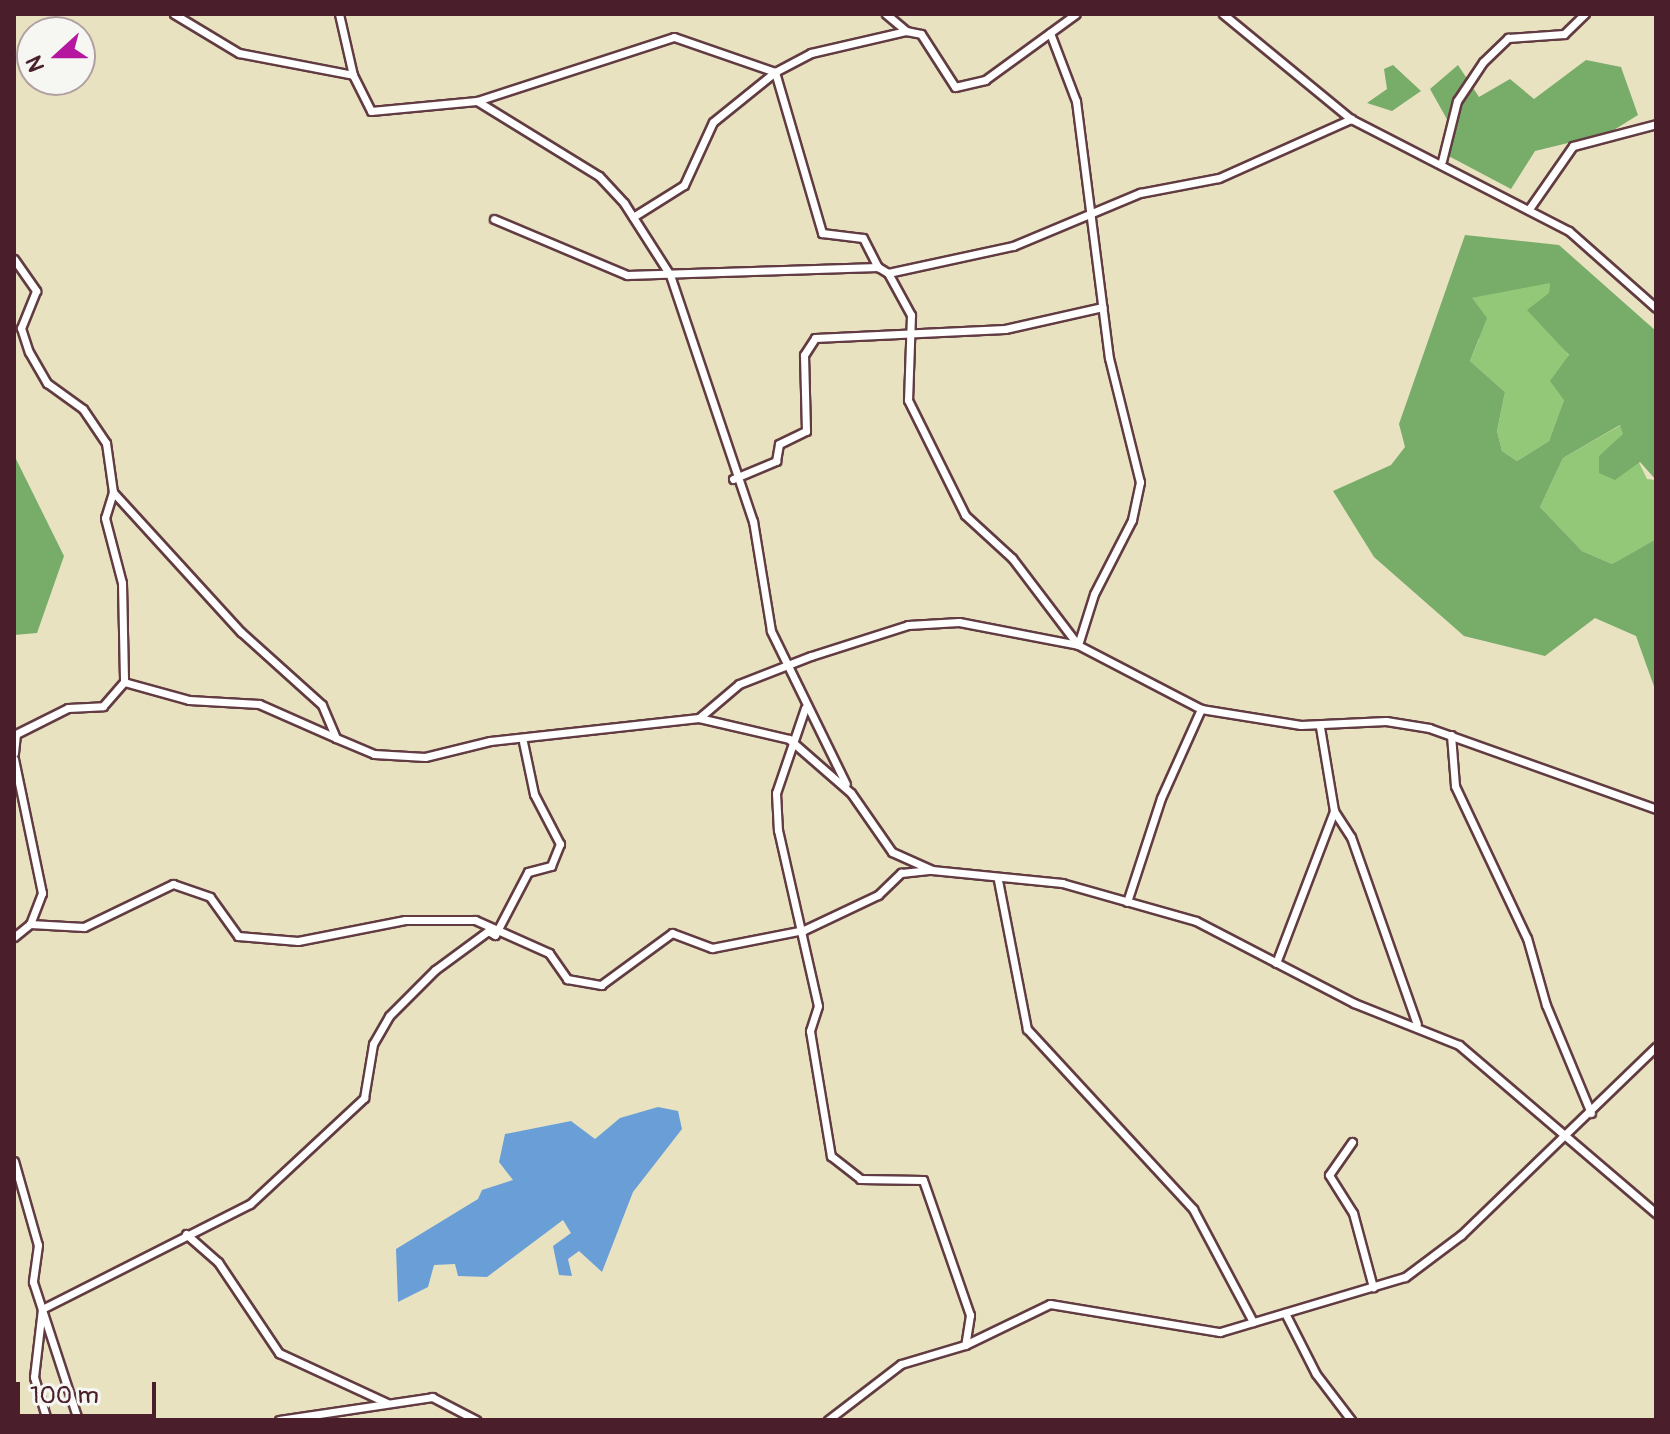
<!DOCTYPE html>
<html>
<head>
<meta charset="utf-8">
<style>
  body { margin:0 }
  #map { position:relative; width:1670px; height:1434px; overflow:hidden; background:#e9e2c1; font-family:Pangolin,sans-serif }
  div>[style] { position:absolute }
  .green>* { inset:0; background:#94c879 }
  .forest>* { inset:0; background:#77ac69 }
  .water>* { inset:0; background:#699fd6 }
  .roads { filter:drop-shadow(2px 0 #623c42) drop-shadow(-2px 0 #623c42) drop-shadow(0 2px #623c42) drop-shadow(0 -2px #623c42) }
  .minor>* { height:7px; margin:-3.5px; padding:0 3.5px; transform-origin:3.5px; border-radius:3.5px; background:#fff }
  span { translate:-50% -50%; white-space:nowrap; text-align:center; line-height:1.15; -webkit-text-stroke:8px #f6f6f2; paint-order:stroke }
  .frame { position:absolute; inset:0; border:16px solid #4a1f2b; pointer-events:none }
  .north { position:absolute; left:16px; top:16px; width:80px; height:80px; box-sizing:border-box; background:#f6f6f2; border:2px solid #b1a0a2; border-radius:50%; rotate:249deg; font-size:22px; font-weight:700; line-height:32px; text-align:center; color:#4a1f2b }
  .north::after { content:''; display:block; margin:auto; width:28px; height:36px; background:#b5179e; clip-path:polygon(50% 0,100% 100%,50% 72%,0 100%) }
  .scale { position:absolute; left:16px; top:1382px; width:140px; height:36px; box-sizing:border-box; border:4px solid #4a1f2b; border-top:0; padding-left:10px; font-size:24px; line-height:28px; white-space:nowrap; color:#4a1f2b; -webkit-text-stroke:6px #f6f6f2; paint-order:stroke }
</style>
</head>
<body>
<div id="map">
  <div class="green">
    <div style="clip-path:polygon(1550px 282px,1549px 327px,1569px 356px,1564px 400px,1549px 441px,1517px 461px,1502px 451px,1497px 431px,1505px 392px,1470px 361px,1479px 339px,1471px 298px)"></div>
    <div style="clip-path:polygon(1621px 425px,1647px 479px,1656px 480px,1656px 539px,1612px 564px,1582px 551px,1540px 507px,1563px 458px)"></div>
  </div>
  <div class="forest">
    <div style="clip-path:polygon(1586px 60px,1621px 67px,1638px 115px,1609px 133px,1535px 151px,1511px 189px,1441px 152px,1448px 121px,1430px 89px,1458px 65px,1479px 97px,1510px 79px,1534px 99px)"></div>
    <div style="clip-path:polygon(1393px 65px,1421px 91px,1392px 111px,1367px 103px,1387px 89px,1384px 69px)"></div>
    <div style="clip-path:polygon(evenodd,1465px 235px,1559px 245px,1656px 331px,1656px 480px,1640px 462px,1615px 480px,1599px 473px,1599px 456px,1623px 434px,1620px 425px,1563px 458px,1540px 507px,1582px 551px,1612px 564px,1656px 539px,1656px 692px,1636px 636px,1595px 618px,1545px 656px,1464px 636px,1374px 557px,1333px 491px,1391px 465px,1405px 447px,1399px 424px,1465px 235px,1550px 283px,1549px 293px,1527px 310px,1569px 355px,1550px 381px,1564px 400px,1549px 441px,1517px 461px,1502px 451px,1497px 431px,1505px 392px,1470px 361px,1487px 318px,1472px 298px,1550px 283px)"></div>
    <div style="clip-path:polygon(14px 455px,64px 556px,37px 633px,14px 635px)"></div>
  </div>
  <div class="water">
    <div style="clip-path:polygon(658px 1107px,678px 1111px,682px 1129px,633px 1192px,602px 1272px,579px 1251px,568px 1259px,572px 1276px,559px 1275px,553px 1246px,571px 1233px,563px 1220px,487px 1277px,458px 1276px,455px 1264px,434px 1265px,428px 1287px,398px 1302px,396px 1249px,478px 1199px,482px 1190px,513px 1180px,499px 1162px,505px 1134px,571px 1121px,595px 1139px,620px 1118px)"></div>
  </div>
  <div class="roads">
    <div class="minor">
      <div style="left:174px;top:14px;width:76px;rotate:31deg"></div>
      <div style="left:239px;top:53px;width:116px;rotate:10.9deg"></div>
      <div style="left:353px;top:75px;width:40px;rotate:63.4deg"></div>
      <div style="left:371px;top:111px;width:106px;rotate:-5.4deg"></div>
      <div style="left:477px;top:101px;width:143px;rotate:31.6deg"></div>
      <div style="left:599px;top:176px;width:37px;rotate:47deg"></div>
      <div style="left:624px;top:203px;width:85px;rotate:57.4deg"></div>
      <div style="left:670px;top:275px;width:260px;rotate:71.4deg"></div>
      <div style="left:753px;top:521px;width:111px;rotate:80.7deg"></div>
      <div style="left:771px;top:631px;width:170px;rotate:63.9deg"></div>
      <div style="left:339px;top:14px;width:63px;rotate:77.1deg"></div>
      <div style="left:886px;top:14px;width:26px;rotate:40deg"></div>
      <div style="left:1223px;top:14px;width:166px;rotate:39.4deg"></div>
      <div style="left:1351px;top:119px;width:245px;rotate:27.2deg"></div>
      <div style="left:1569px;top:231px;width:116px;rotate:41.5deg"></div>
      <div style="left:1050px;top:33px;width:73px;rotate:69.1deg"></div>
      <div style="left:1076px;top:101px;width:259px;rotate:82.7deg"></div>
      <div style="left:1109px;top:358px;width:128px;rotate:76deg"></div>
      <div style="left:1140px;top:482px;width:39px;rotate:102deg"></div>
      <div style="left:1132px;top:520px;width:83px;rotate:117.2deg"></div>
      <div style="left:1094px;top:594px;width:53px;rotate:107.4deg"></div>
      <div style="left:477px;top:101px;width:207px;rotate:-18deg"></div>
      <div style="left:674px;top:37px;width:107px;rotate:19.1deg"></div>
      <div style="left:775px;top:72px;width:41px;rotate:-27.8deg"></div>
      <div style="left:811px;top:53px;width:98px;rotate:-13deg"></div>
      <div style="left:906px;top:31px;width:15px;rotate:11deg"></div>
      <div style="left:921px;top:34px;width:63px;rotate:57.3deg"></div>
      <div style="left:955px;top:87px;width:31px;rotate:-13deg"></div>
      <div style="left:985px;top:80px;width:112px;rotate:-36deg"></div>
      <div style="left:1442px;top:161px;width:62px;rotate:-76deg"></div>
      <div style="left:1457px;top:101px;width:47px;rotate:-56.3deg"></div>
      <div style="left:1483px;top:62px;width:35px;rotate:-44deg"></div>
      <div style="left:1508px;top:38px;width:56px;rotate:-4.1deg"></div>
      <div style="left:1564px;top:34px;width:29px;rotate:-44deg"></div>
      <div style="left:1529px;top:209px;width:77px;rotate:-55.1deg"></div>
      <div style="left:1573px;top:146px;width:86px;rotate:-14.8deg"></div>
      <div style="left:633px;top:217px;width:60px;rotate:-32.1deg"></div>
      <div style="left:684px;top:185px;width:69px;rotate:-65.3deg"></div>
      <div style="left:713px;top:122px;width:80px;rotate:-38.9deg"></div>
      <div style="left:775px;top:72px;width:168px;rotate:73.7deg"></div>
      <div style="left:822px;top:233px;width:41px;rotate:7deg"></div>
      <div style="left:863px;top:238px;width:33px;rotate:63deg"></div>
      <div style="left:494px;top:219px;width:144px;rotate:22.8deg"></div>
      <div style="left:627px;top:275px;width:251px;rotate:-1.8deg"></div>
      <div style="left:878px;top:267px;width:12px;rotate:31deg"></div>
      <div style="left:888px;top:273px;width:128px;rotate:-12.2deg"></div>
      <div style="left:1013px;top:246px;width:138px;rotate:-22.7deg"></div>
      <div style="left:1140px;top:193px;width:80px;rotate:-10.8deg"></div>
      <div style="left:1219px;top:178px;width:145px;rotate:-24.1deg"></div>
      <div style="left:14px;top:259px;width:39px;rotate:55deg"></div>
      <div style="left:36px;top:291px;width:40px;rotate:112deg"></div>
      <div style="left:21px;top:328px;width:25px;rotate:72deg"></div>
      <div style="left:29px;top:352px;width:36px;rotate:60deg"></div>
      <div style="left:47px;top:383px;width:44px;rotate:35.8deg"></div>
      <div style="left:83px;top:409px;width:41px;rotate:55.9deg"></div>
      <div style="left:106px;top:443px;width:49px;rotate:81.9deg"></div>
      <div style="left:113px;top:492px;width:190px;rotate:47.6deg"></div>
      <div style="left:241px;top:632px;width:109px;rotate:42deg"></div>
      <div style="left:322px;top:705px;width:36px;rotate:67deg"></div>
      <div style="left:336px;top:738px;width:41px;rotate:22.8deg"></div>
      <div style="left:374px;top:754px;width:51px;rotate:3.4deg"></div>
      <div style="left:425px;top:757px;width:67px;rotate:-13.8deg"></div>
      <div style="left:490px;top:741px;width:210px;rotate:-6.3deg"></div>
      <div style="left:699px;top:718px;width:92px;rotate:13.1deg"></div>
      <div style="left:789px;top:739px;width:82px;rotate:41.1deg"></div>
      <div style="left:851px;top:793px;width:72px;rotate:55.2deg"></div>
      <div style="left:892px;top:852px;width:44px;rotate:24.2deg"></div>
      <div style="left:932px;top:870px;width:131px;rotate:5.7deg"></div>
      <div style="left:1062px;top:883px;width:139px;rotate:15.8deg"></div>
      <div style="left:1196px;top:921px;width:178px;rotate:27.4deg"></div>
      <div style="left:1354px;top:1003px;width:113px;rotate:21.8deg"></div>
      <div style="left:1459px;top:1045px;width:259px;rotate:40.5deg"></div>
      <div style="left:888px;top:273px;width:48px;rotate:61.3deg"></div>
      <div style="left:911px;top:315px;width:85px;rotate:92deg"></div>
      <div style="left:908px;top:400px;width:128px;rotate:63.6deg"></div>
      <div style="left:965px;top:515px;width:64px;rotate:42.5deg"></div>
      <div style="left:1012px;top:558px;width:109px;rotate:52.8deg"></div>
      <div style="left:733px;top:479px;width:47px;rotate:-22.7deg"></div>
      <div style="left:776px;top:461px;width:17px;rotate:-80deg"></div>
      <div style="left:779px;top:444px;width:30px;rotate:-26deg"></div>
      <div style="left:806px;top:431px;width:76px;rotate:-91.5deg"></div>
      <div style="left:804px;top:355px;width:20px;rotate:-57deg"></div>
      <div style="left:815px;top:338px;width:190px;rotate:-2.7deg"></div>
      <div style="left:1005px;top:329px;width:100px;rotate:-12.7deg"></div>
      <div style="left:113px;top:492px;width:27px;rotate:107deg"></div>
      <div style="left:105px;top:518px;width:67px;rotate:75.3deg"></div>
      <div style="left:122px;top:583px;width:99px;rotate:88.8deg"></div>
      <div style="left:805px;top:708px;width:90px;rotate:108.8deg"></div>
      <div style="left:776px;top:793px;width:37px;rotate:87deg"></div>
      <div style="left:778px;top:830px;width:180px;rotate:77.2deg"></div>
      <div style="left:818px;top:1006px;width:26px;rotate:108deg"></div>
      <div style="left:810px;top:1031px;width:127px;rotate:80.5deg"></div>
      <div style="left:831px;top:1156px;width:37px;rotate:38deg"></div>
      <div style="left:860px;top:1179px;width:63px;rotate:0.9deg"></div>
      <div style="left:923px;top:1180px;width:143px;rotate:70.8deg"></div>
      <div style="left:970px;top:1315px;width:30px;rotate:99deg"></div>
      <div style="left:699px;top:718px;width:52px;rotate:-40.4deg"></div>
      <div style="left:739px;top:684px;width:77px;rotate:-21.3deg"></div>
      <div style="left:811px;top:656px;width:102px;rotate:-17.7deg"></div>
      <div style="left:908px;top:625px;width:51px;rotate:-3.4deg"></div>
      <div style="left:959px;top:622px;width:121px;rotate:10.9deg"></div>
      <div style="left:1078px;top:645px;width:139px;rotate:27.5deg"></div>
      <div style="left:1201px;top:709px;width:101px;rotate:9.1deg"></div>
      <div style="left:1301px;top:725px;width:85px;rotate:-2.7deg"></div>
      <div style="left:1386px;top:721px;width:44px;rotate:9.2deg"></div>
      <div style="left:1429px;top:728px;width:241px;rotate:19.6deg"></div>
      <div style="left:1320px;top:727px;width:85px;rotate:80.5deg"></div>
      <div style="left:1334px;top:811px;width:31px;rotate:57deg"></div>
      <div style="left:1351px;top:837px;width:198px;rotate:70.6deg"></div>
      <div style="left:14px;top:735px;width:60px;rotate:-26.6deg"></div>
      <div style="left:68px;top:708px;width:35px;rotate:-3deg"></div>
      <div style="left:103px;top:706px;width:32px;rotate:-49deg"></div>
      <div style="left:124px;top:682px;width:67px;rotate:15.5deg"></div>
      <div style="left:189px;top:700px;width:70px;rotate:3.3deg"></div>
      <div style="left:259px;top:704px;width:84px;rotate:23.8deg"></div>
      <div style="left:1451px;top:735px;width:51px;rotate:85.5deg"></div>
      <div style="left:1455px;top:786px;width:168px;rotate:64.7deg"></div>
      <div style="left:1527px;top:938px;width:70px;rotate:74.2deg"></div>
      <div style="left:1546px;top:1005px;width:117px;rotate:67.4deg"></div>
      <div style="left:14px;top:753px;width:18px;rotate:-84deg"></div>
      <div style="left:14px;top:759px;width:137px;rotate:78.2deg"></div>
      <div style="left:42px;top:893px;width:33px;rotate:111deg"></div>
      <div style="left:998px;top:880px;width:152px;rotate:79deg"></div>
      <div style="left:1027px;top:1029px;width:245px;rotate:47.3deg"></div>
      <div style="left:1193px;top:1209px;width:128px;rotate:62deg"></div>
      <div style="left:1127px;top:902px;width:109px;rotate:-71.9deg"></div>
      <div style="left:1161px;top:798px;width:98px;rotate:-65.8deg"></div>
      <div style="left:14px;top:937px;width:21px;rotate:-39deg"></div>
      <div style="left:30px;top:924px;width:54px;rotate:3.2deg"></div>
      <div style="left:84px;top:927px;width:99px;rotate:-25.8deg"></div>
      <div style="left:173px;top:884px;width:39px;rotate:19deg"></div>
      <div style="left:210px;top:897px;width:48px;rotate:54.3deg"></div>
      <div style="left:238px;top:936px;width:60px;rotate:4.8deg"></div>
      <div style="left:298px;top:941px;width:109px;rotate:-11.1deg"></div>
      <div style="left:405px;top:920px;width:70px"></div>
      <div style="left:475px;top:920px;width:81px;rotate:24deg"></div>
      <div style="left:549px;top:953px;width:32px;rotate:55deg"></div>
      <div style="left:567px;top:979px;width:35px;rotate:10deg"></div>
      <div style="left:601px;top:985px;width:88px;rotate:-36.2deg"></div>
      <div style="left:672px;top:933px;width:43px;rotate:20.6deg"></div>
      <div style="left:712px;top:948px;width:94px;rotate:-11.1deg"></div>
      <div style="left:804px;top:930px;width:82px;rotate:-25.3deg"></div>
      <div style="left:878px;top:895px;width:32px;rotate:-44deg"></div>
      <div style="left:901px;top:873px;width:30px;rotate:-6deg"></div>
      <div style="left:1276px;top:963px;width:163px;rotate:-69.1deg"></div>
      <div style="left:1352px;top:1142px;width:40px;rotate:124.9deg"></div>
      <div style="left:1329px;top:1175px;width:45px;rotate:57.7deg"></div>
      <div style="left:1353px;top:1213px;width:77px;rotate:74.9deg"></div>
      <div style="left:14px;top:1161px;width:87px;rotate:74.1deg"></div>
      <div style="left:38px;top:1245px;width:37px;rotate:98deg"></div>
      <div style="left:33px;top:1282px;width:145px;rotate:71.9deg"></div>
      <div style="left:186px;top:1234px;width:43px;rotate:41.2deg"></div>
      <div style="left:218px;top:1262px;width:110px;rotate:56.2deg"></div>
      <div style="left:279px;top:1353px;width:119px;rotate:24.8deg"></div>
      <div style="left:1285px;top:1313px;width:68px;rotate:63.1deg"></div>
      <div style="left:1316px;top:1374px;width:58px;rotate:52.7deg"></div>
      <div style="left:47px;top:1420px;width:45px;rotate:-106.8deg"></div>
      <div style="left:34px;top:1377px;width:68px;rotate:-83.3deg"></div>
      <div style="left:42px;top:1309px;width:233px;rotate:-26.8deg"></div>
      <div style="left:250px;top:1204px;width:156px;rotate:-42.9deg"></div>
      <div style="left:364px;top:1098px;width:55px;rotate:-80.5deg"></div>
      <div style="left:373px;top:1044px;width:32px;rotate:-60deg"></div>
      <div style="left:389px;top:1016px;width:65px;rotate:-45deg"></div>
      <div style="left:435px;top:970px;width:66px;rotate:-36.3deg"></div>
      <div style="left:488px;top:931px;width:8px;rotate:30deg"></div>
      <div style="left:495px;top:935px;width:71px;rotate:-62.4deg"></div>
      <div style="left:528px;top:872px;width:24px;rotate:-15deg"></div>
      <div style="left:551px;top:866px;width:24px;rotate:-68deg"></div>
      <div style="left:560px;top:844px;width:56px;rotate:-117.5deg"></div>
      <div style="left:534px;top:794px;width:53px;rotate:-101.9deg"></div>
      <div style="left:279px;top:1420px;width:155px;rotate:-8.5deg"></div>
      <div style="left:432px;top:1397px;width:50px;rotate:27.6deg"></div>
      <div style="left:828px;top:1420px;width:92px;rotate:-37.5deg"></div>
      <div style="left:901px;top:1364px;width:67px;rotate:-16.5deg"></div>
      <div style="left:965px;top:1345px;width:94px;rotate:-25.8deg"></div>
      <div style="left:1050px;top:1304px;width:172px;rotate:9.4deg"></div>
      <div style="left:1220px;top:1332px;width:193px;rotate:-16.6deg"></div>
      <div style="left:1405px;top:1277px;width:70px;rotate:-36.9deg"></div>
      <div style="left:1461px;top:1235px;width:271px;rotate:-44deg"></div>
    </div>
  </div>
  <div class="frame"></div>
  <div class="north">N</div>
  <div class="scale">100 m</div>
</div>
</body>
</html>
